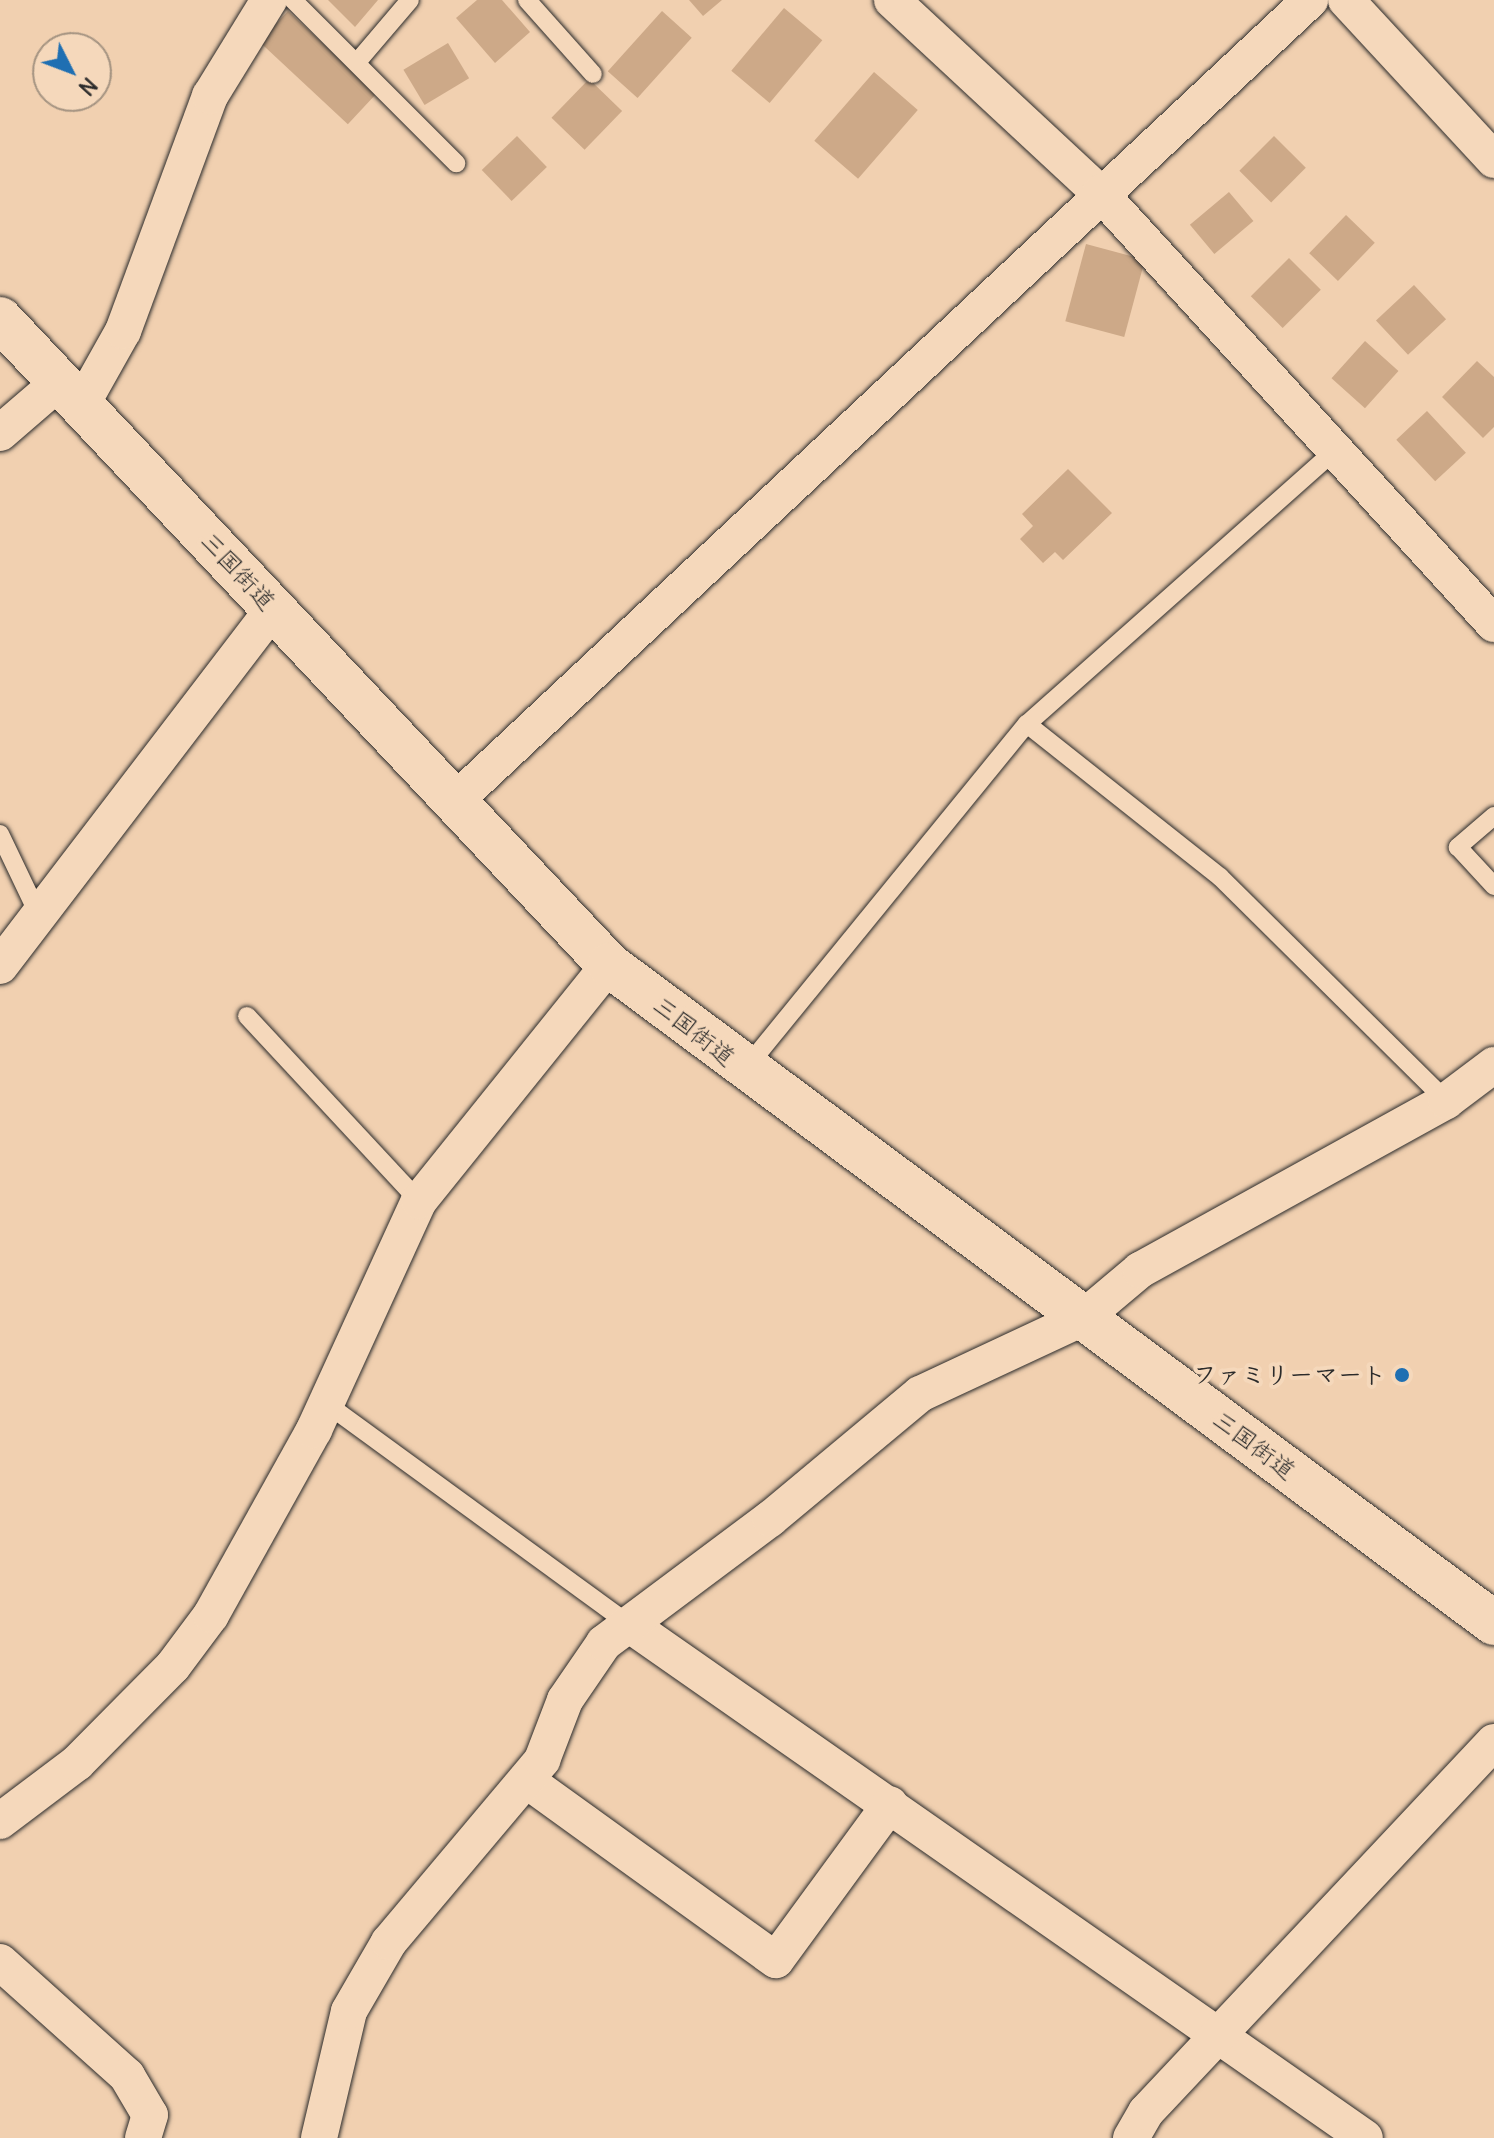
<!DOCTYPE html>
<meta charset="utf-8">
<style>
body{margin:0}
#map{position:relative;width:1494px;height:2138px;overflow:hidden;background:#f1d0b0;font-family:Delius,"Klee One",sans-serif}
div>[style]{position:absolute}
.building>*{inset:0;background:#cda988;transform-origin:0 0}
.roads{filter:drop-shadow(0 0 2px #2b2b2b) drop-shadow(0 0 2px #2b2b2b)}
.service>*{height:18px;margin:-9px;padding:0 9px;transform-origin:9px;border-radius:9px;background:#f5d8bb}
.minor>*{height:36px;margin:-18px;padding:0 18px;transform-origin:18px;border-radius:18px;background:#f5d8bb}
.tertiary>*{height:44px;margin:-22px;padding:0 22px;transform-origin:22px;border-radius:22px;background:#f5d8bb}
.dots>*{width:22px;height:22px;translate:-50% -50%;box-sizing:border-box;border:4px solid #f5d8bb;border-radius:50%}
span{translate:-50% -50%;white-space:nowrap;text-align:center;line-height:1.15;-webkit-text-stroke:8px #f5d8bb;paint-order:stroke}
.street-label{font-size:24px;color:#2b2b2b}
.poi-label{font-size:24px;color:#2b2b2b;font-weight:700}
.right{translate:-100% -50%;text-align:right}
.north{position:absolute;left:32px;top:32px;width:80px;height:80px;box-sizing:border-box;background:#f5d8bb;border:2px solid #a49381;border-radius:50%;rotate:132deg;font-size:22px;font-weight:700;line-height:32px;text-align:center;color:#2b2b2b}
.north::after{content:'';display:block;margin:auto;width:28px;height:36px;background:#1f6fb2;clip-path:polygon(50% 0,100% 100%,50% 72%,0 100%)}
</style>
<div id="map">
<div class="building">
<i style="clip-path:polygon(328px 0,378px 0,355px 27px)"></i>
<i style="clip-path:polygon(477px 0,502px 0,530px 32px,495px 63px,456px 18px)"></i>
<i style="clip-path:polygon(689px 0,722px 0,703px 16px)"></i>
<i style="left:784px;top:8px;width:50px;height:82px;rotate:40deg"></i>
<i style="left:288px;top:11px;width:121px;height:42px;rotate:43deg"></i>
<i style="left:662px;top:11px;width:40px;height:81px;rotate:42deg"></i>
<i style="left:448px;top:43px;width:41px;height:52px;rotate:59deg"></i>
<i style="left:874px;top:72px;width:58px;height:91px;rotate:41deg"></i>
<i style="left:589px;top:79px;width:46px;height:54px;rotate:44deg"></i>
<i style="left:517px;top:136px;width:43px;height:49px;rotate:46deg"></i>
<i style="left:1274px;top:136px;width:45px;height:49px;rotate:45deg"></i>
<i style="left:1229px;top:192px;width:38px;height:51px;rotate:50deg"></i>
<i style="left:1346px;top:215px;width:40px;height:53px;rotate:44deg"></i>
<i style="left:1086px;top:244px;width:61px;height:80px;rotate:15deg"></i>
<i style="left:1289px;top:258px;width:45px;height:54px;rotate:45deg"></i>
<i style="left:1414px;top:285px;width:47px;height:52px;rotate:47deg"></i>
<i style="left:1365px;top:341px;width:45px;height:50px;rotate:42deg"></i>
<i style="clip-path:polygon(1477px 361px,1494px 377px,1494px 427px,1483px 438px,1442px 397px)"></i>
<i style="left:1427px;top:411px;width:57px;height:42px;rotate:47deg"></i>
<i style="clip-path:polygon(1068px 469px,1112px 513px,1063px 560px,1055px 552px,1043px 563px,1020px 539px,1033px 526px,1022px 514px)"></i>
</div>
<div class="roads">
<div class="service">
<i style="left:293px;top:0;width:231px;rotate:45deg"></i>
<i style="left:527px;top:0;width:99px;rotate:48.3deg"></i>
<i style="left:358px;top:61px;width:80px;rotate:-49.6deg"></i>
<i style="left:1027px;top:724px;width:246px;rotate:38.4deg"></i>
<i style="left:1220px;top:877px;width:318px;rotate:44.7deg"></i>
<i style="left:1494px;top:816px;width:48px;rotate:139.3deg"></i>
<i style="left:1458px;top:847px;width:53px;rotate:47.3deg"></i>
<i style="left:0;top:834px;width:93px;rotate:64.5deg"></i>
<i style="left:247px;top:1016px;width:253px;rotate:47.1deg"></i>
<i style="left:746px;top:1068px;width:444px;rotate:-50.8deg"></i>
<i style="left:1027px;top:724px;width:413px;rotate:-41.6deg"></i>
<i style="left:327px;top:1404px;width:375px;rotate:36.1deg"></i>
</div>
<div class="minor">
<i style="left:892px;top:0;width:284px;rotate:42.9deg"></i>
<i style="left:1100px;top:193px;width:584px;rotate:47.57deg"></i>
<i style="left:1346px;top:0;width:218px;rotate:47.2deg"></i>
<i style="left:82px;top:404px;width:84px;rotate:-60.7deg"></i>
<i style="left:123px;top:331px;width:251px;rotate:-69.7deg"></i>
<i style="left:210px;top:96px;width:113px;rotate:-58.4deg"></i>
<i style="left:0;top:433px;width:78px;rotate:-40.8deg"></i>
<i style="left:455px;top:801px;width:1172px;rotate:-43.13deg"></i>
<i style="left:0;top:966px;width:449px;rotate:-52.6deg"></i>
<i style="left:630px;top:1625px;width:896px;rotate:34.91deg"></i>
<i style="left:526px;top:1780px;width:308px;rotate:35.8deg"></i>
<i style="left:776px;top:1960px;width:193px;rotate:-53.8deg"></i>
<i style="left:0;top:1821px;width:96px;rotate:-37deg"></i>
<i style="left:77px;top:1763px;width:136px;rotate:-45.3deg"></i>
<i style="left:173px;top:1666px;width:64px;rotate:-53.3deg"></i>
<i style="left:211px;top:1615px;width:212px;rotate:-60.9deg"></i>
<i style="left:314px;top:1430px;width:252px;rotate:-65.4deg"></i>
<i style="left:419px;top:1201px;width:303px;rotate:-51.2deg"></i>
<i style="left:0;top:1962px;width:171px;rotate:41.9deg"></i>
<i style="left:127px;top:2076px;width:45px;rotate:59.5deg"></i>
<i style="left:150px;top:2115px;width:24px;rotate:107deg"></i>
<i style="left:319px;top:2138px;width:130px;rotate:-76.7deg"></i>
<i style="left:349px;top:2011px;width:80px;rotate:-59.9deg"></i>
<i style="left:389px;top:1942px;width:238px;rotate:-49.9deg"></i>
<i style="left:542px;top:1760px;width:64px;rotate:-69deg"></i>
<i style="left:565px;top:1700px;width:69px;rotate:-55.6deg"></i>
<i style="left:604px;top:1643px;width:207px;rotate:-36.8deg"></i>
<i style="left:770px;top:1519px;width:195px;rotate:-39.8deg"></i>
<i style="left:920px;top:1394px;width:180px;rotate:-25deg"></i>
<i style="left:1083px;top:1318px;width:75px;rotate:-40.1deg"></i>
<i style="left:1140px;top:1270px;width:350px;rotate:-28.9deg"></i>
<i style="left:1446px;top:1101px;width:60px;rotate:-36.9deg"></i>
<i style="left:1131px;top:2138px;width:30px;rotate:-60deg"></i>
<i style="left:1146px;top:2112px;width:508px;rotate:-46.76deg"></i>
</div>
<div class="tertiary">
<i style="left:0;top:319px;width:888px;rotate:46.69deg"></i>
<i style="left:609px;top:965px;width:1103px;rotate:36.63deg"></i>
</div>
</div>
<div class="dots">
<i style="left:1402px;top:1375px;background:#1f6fb2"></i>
</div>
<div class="street-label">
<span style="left:238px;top:571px;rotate:47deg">三国街道</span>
<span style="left:694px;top:1031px;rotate:38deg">三国街道</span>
<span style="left:1254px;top:1445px;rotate:37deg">三国街道</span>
</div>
<div class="poi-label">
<span class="right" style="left:1386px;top:1375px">ファミリーマート</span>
</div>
<div class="north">N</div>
</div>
